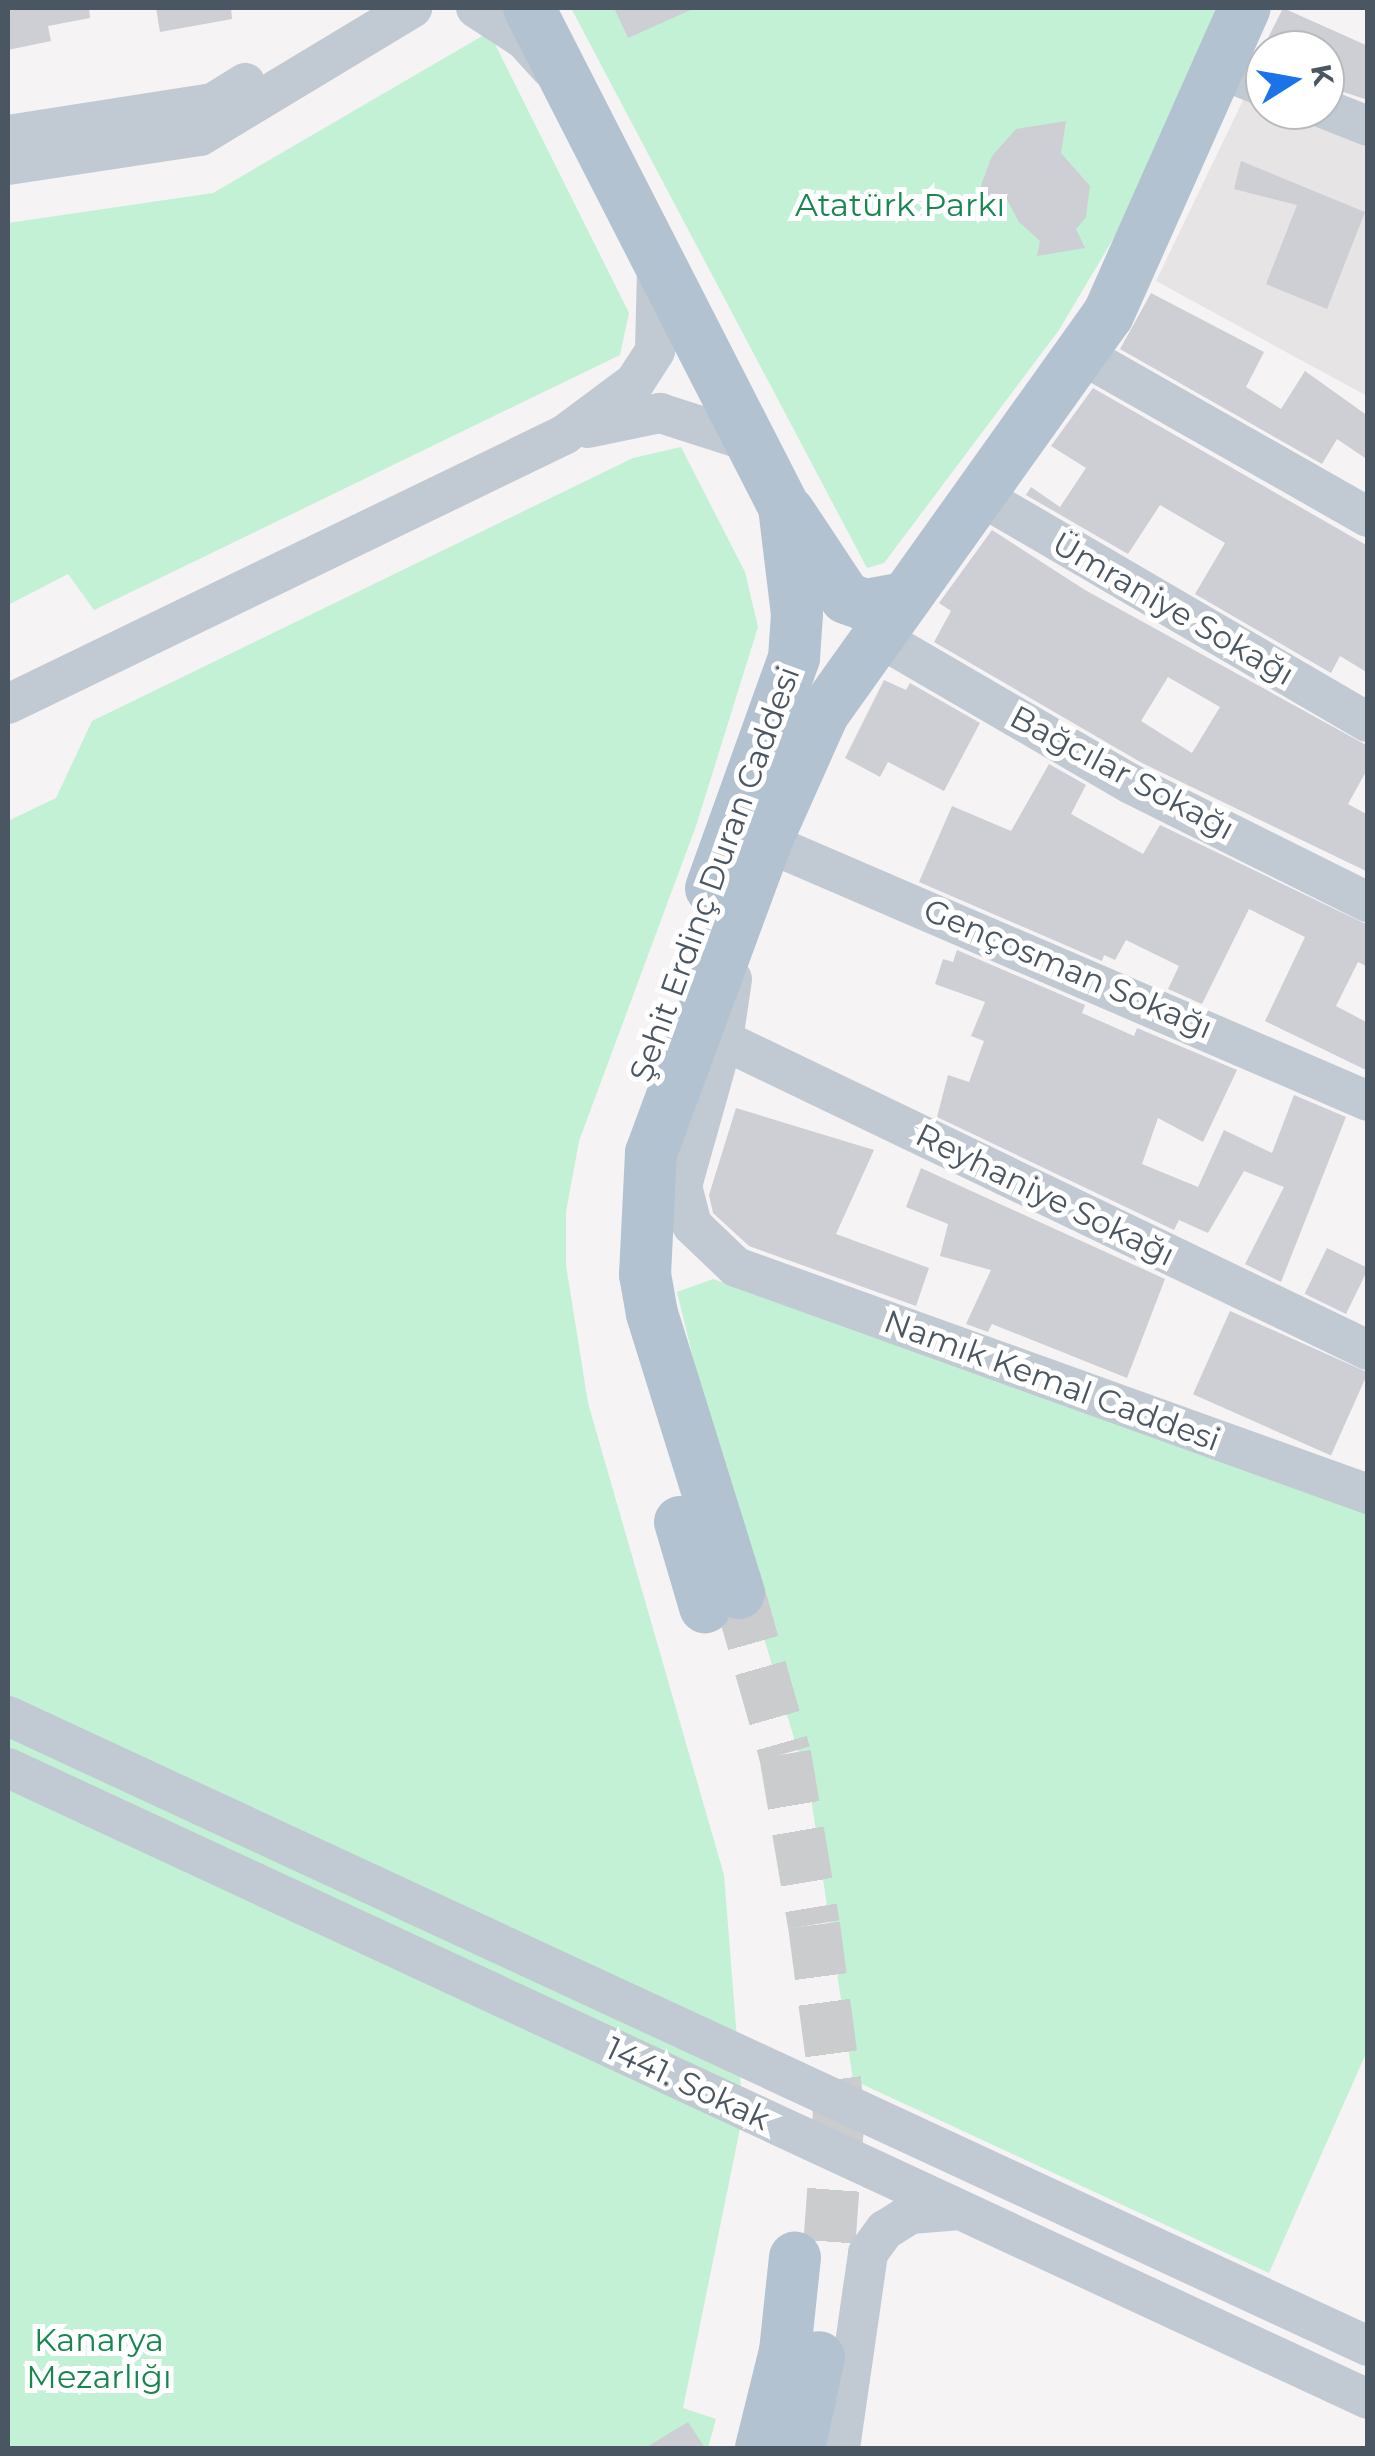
<!DOCTYPE html>
<meta charset="utf-8">
<style>
body{margin:0}
#map{position:relative;width:1375px;height:2456px;overflow:hidden;background:#f5f3f3;font-family:Montserrat,sans-serif}
div>[style]{position:absolute}
.education>*{inset:0;background:#e6e4e5}
.green>*{inset:0;background:#c3f1d5}
.building>*{inset:0;background:#cdcfd5;transform-origin:0 0}
.major-tunnel>*{height:52px;margin-top:-26px;transform-origin:0;background:repeating-linear-gradient(90deg,#caccce 0 52px,transparent 0 78px)}
.minor>*{height:40px;margin:-20px;padding:0 20px;transform-origin:20px;border-radius:20px;background:#c1cad2}
.major>*{height:52px;margin:-26px;padding:0 26px;transform-origin:26px;border-radius:26px;background:#b3c2d1}
span{translate:-50% -50%;white-space:nowrap;text-align:center;line-height:1.15;-webkit-text-stroke:10px #fff;paint-order:stroke}
.park-label{font-size:32px;color:#17864f}
.street-label{font-size:32px;color:#4a5661}
.frame{position:absolute;inset:0;border:10px solid #4a5661;pointer-events:none}
.north{position:absolute;left:1245px;top:30px;width:100px;height:100px;box-sizing:border-box;background:#fff;border:2px solid #b7bbc0;border-radius:50%;rotate:79deg;font-size:28px;font-weight:700;line-height:40px;text-align:center;color:#4a5661}
.north::after{content:'';display:block;margin:auto;width:35px;height:45px;background:#1a73e8;clip-path:polygon(50% 0,100% 100%,50% 72%,0 100%)}
</style>
<div id="map">
<div class="education">
<i style="clip-path:polygon(1247px 92px,1265px 99px,1265px 110px,1294px 110px,1367px 138px,1367px 396px,1156px 281px)"></i>
</div>
<div class="green">
<i style="clip-path:polygon(571px 8px,1221px 8px,1141px 192px,1059px 330px,884px 563px,867px 568px)"></i>
<i style="clip-path:polygon(489px 32px,629px 313px,620px 355px,94px 610px,68px 574px,8px 605px,8px 223px,213px 193px)"></i>
<i style="clip-path:polygon(681px 447px,745px 572px,758px 627px,696px 826px,579px 1141px,566px 1212px,566px 1265px,588px 1403px,724px 1875px,743px 2114px,683px 2408px,716px 2419px,708px 2448px,8px 2448px,8px 821px,56px 798px,92px 721px,633px 458px)"></i>
<i style="clip-path:polygon(713px 1279px,1367px 1499px,1367px 2051px,1269px 2273px,853px 2080px,810px 1791px,750px 1592px,677px 1292px)"></i>
</div>
<div class="building">
<i style="clip-path:polygon(8px 8px,89px 8px,90px 18px,48px 26px,51px 41px,8px 50px)"></i>
<i style="clip-path:polygon(156px 8px,231px 8px,232px 19px,160px 32px)"></i>
<i style="clip-path:polygon(614px 8px,695px 8px,628px 38px)"></i>
<i style="clip-path:polygon(1283px 8px,1368px 46px,1368px 100px,1325px 86px,1325px 50px,1262px 50px)"></i>
<i style="clip-path:polygon(1066px 121px,1061px 153px,1090px 186px,1086px 217px,1076px 229px,1085px 248px,1037px 256px,1040px 241px,1019px 222px,1006px 198px,980px 198px,981px 185px,992px 156px,1016px 129px)"></i>
<i style="clip-path:polygon(1241px 161px,1365px 212px,1327px 309px,1266px 284px,1297px 205px,1234px 189px)"></i>
<i style="clip-path:polygon(1151px 293px,1264px 352px,1246px 387px,1281px 409px,1305px 371px,1368px 416px,1368px 460px,1337px 439px,1322px 464px,1120px 349px)"></i>
<i style="clip-path:polygon(1093px 388px,1368px 546px,1368px 673px,1340px 656px,1331px 673px,1195px 594px,1225px 543px,1160px 505px,1128px 554px,1026px 495px,1031px 487px,1060px 507px,1086px 468px,1051px 446px)"></i>
<i style="clip-path:polygon(evenodd,992px 530px,1085px 590px,1368px 746px,1368px 768px,1348px 804px,1368px 815px,1368px 872px,1142px 763px,934px 642px,951px 611px,939px 603px,992px 530px,1168px 677px,1220px 707px,1192px 753px,1141px 721px,1168px 677px)"></i>
<i style="clip-path:polygon(884px 680px,906px 690px,910px 683px,980px 723px,944px 791px,888px 762px,880px 777px,845px 758px)"></i>
<i style="clip-path:polygon(1049px 764px,1086px 785px,1071px 814px,1143px 854px,1160px 825px,1368px 925px,1368px 967px,1358px 962px,1336px 1006px,1368px 1023px,1368px 1071px,1265px 1021px,1305px 937px,1249px 909px,1202px 1004px,1168px 989px,1179px 966px,1126px 940px,1115px 960px,1104px 955px,1102px 961px,919px 882px,952px 806px,1011px 831px)"></i>
<i style="clip-path:polygon(957px 950px,1085px 1005px,1082px 1013px,1134px 1036px,1137px 1028px,1237px 1070px,1203px 1142px,1158px 1118px,1142px 1164px,1198px 1187px,1224px 1130px,1272px 1153px,1294px 1095px,1346px 1117px,1281px 1282px,1245px 1264px,1284px 1187px,1244px 1171px,1208px 1233px,1179px 1220px,1174px 1230px,937px 1117px,948px 1075px,969px 1082px,984px 1041px,971px 1036px,985px 1002px,935px 984px,943px 959px,953px 962px)"></i>
<i style="clip-path:polygon(736px 1108px,874px 1150px,836px 1234px,929px 1268px,916px 1306px,749px 1246px,713px 1213px,709px 1195px)"></i>
<i style="clip-path:polygon(921px 1168px,1165px 1279px,1127px 1378px,992px 1324px,988px 1332px,966px 1324px,991px 1270px,940px 1256px,948px 1224px,906px 1207px)"></i>
<i style="left:1327px;top:1248px;width:46px;height:51px;rotate:26deg"></i>
<i style="left:1230px;top:1311px;width:151px;height:91px;rotate:24deg"></i>
<i style="clip-path:polygon(688px 2422px,705px 2448px,645px 2448px)"></i>
</div>
<div class="major-tunnel">
<i style="left:739px;top:1593px;width:167px;rotate:74.1deg"></i>
<i style="left:785px;top:1754px;width:173px;rotate:80.4deg"></i>
<i style="left:814px;top:1925px;width:189px;rotate:82.4deg"></i>
<i style="left:839px;top:2112px;width:149px;rotate:94.2deg"></i>
</div>
<div class="minor">
<i style="left:476px;top:8px;width:59px;rotate:33.1deg"></i>
<i style="left:525px;top:40px;width:38px;rotate:48deg"></i>
<i style="left:1217px;top:68px;width:52px;rotate:21.6deg"></i>
<i style="left:1325px;top:109px;width:46px;rotate:21.6deg"></i>
<i style="left:8px;top:135px;width:207px;rotate:-8.9deg"></i>
<i style="left:213px;top:103px;width:38px;rotate:-32deg"></i>
<i style="left:8px;top:165px;width:194px;rotate:-8.6deg"></i>
<i style="left:200px;top:136px;width:248px;rotate:-31.1deg"></i>
<i style="left:1081px;top:354px;width:330px;rotate:29.6deg"></i>
<i style="left:588px;top:428px;width:74px;rotate:-11.8deg"></i>
<i style="left:660px;top:413px;width:96px;rotate:17.7deg"></i>
<i style="left:979px;top:495px;width:450px;rotate:30.3deg"></i>
<i style="left:880px;top:638px;width:290px;rotate:30.2deg"></i>
<i style="left:1131px;top:784px;width:265px;rotate:26.5deg"></i>
<i style="left:8px;top:704px;width:618px;rotate:-25.82deg"></i>
<i style="left:564px;top:435px;width:89px;rotate:-36.7deg"></i>
<i style="left:635px;top:382px;width:37px;rotate:-57deg"></i>
<i style="left:655px;top:351px;width:82px;rotate:-88.6deg"></i>
<i style="left:766px;top:842px;width:655px;rotate:23.28deg"></i>
<i style="left:732px;top:979px;width:62px;rotate:98.4deg"></i>
<i style="left:723px;top:1040px;width:152px;rotate:105.7deg"></i>
<i style="left:682px;top:1186px;width:40px;rotate:75.6deg"></i>
<i style="left:692px;top:1225px;width:61px;rotate:43.7deg"></i>
<i style="left:736px;top:1267px;width:672px;rotate:19.76deg"></i>
<i style="left:723px;top:1040px;width:716px;rotate:25.67deg"></i>
<i style="left:8px;top:1716px;width:1499px;rotate:24.86deg"></i>
<i style="left:8px;top:1768px;width:1499px;rotate:24.89deg"></i>
<i style="left:840px;top:2448px;width:197px;rotate:-81.8deg"></i>
<i style="left:868px;top:2253px;width:29px;rotate:-54deg"></i>
<i style="left:885px;top:2230px;width:31px;rotate:-32deg"></i>
<i style="left:911px;top:2214px;width:49px;rotate:-4.7deg"></i>
</div>
<div class="major">
<i style="left:529px;top:8px;width:560px;rotate:62.93deg"></i>
<i style="left:784px;top:507px;width:108px;rotate:83.1deg"></i>
<i style="left:797px;top:614px;width:44px;rotate:93.9deg"></i>
<i style="left:794px;top:658px;width:245px;rotate:109.8deg"></i>
<i style="left:789px;top:512px;width:103px;rotate:56.5deg"></i>
<i style="left:846px;top:598px;width:20px;rotate:20deg"></i>
<i style="left:865px;top:605px;width:41px;rotate:-9.9deg"></i>
<i style="left:680px;top:1522px;width:89px;rotate:73.6deg"></i>
<i style="left:739px;top:1593px;width:292px;rotate:-107.3deg"></i>
<i style="left:652px;top:1314px;width:40px;rotate:-100deg"></i>
<i style="left:645px;top:1275px;width:122px;rotate:-87.2deg"></i>
<i style="left:651px;top:1153px;width:332px;rotate:-69.7deg"></i>
<i style="left:766px;top:842px;width:140px;rotate:-66deg"></i>
<i style="left:823px;top:714px;width:490px;rotate:-54.5deg"></i>
<i style="left:1108px;top:315px;width:336px;rotate:-66deg"></i>
<i style="left:761px;top:2448px;width:100px;rotate:-76.1deg"></i>
<i style="left:785px;top:2351px;width:94px;rotate:-83.9deg"></i>
<i style="left:799px;top:2448px;width:93px;rotate:-77.6deg"></i>
</div>
<div class="park-label">
<span style="left:900px;top:205px">Atatürk Parkı</span>
<span style="left:99px;top:2359px">Kanarya<br>Mezarlığı</span>
</div>
<div class="street-label">
<span style="left:1173px;top:609px;rotate:30deg">Ümraniye Sokağı</span>
<span style="left:1122px;top:773px;rotate:28deg">Bağcılar Sokağı</span>
<span style="left:715px;top:874px;rotate:-70deg">Şehit Erdinç Duran Caddesi</span>
<span style="left:1068px;top:969px;rotate:23deg">Gençosman Sokağı</span>
<span style="left:1045px;top:1195px;rotate:26deg">Reyhaniye Sokağı</span>
<span style="left:1052px;top:1381px;rotate:20deg">Namık Kemal Caddesi</span>
<span style="left:688px;top:2084px;rotate:25deg">1441. Sokak</span>
</div>
<div class="frame"></div>
<div class="north">K</div>
</div>
